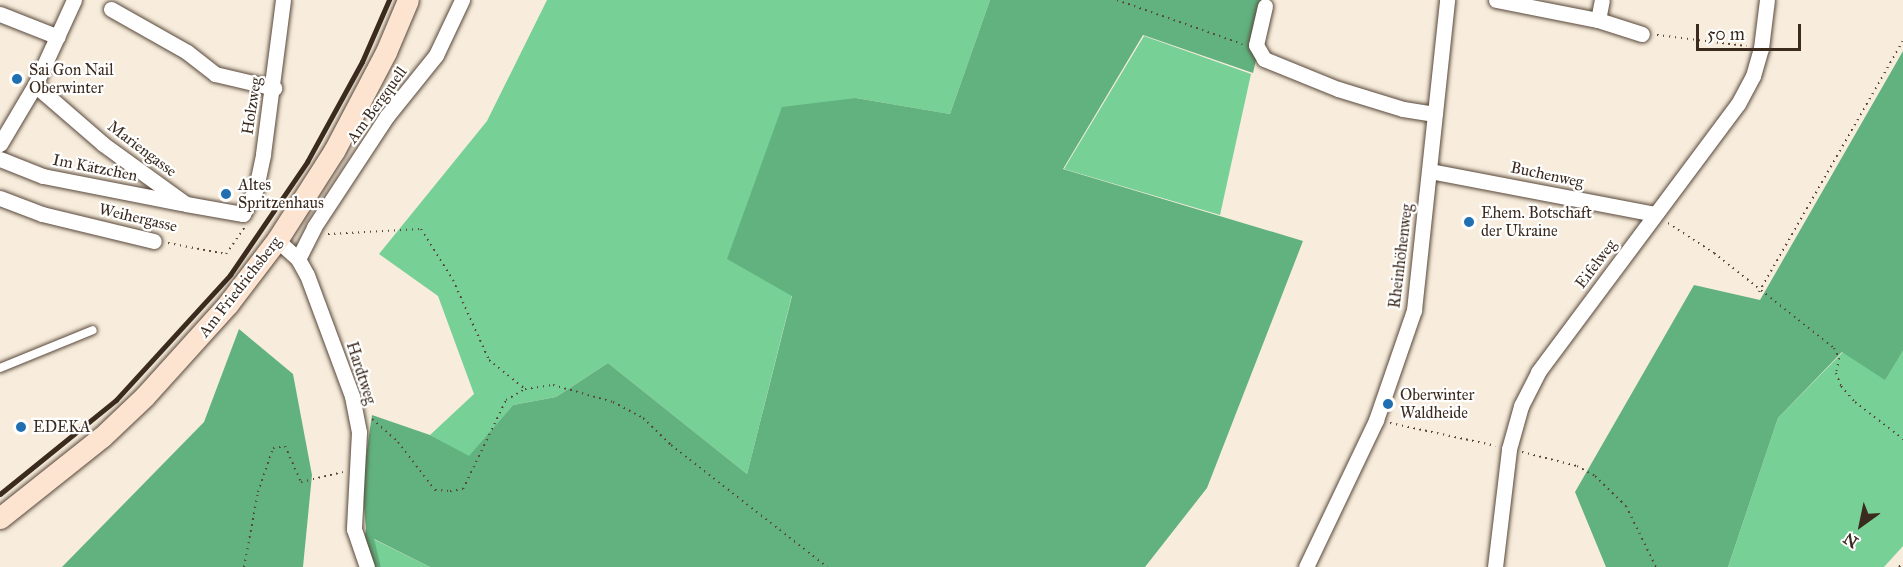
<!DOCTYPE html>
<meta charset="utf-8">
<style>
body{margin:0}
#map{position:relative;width:1903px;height:567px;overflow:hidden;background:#f8eddc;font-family:"IM FELL Great Primer",serif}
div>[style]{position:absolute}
.green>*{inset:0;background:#77d096}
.forest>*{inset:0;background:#61b27f}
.path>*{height:2px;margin-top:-1px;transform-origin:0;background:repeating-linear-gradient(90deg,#57473a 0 1.5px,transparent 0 6px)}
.roads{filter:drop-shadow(0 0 2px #57473a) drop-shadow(0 0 2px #57473a)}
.lane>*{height:8px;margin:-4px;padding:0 4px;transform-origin:4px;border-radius:4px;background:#fff}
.street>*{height:15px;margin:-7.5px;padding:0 7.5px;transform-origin:7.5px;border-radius:7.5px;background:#fff}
.secondary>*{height:21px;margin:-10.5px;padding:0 10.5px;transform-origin:10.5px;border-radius:10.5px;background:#fde4d1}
.rail>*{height:4.5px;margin:-2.25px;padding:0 2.25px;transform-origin:2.25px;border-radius:2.25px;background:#3b2a1e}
.dots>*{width:16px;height:16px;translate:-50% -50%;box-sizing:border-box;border:3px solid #fff;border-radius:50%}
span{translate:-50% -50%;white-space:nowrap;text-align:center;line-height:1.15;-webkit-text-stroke:4.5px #fff;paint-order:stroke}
.poi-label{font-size:16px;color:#3b2a1e}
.left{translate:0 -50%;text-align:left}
.street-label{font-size:16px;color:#3b2a1e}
.north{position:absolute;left:1831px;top:495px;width:60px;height:60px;-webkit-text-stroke:4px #fff;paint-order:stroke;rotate:213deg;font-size:16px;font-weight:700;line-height:24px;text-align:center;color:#3b2a1e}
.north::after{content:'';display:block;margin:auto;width:21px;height:27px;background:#3b2a1e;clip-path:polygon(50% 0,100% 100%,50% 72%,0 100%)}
.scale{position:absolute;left:1696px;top:24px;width:105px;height:27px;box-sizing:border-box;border:3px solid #3b2a1e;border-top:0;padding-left:8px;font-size:18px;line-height:21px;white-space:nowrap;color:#3b2a1e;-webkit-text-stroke:4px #fff;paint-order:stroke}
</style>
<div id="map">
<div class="green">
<i style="clip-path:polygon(547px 0,990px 0,950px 114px,856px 98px,792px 295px,747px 474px,608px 363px,556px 397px,513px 405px,469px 457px,430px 435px,474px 394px,438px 296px,379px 254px,487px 121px)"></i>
<i style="clip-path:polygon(1144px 36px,1251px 74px,1220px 215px,1064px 169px)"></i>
<i style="clip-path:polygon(1903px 351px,1903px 546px,1884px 567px,1728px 567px,1778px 418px,1843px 352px,1885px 379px)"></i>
<i style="clip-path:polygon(373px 539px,430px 567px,381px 567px)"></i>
</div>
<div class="forest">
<i style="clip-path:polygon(990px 0,1270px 0,1253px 73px,1143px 35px,1063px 169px,1303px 241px,1207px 488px,1145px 567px,430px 567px,374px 539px,381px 567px,359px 567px,366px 529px,362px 484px,372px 415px,430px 435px,469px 456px,513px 405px,556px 397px,608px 363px,747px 474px,792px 296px,727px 259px,782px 107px,856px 98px,950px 114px)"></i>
<i style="clip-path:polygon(1903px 51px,1903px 351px,1885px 380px,1842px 352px,1778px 418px,1728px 567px,1606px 567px,1575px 492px,1694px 285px,1760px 300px)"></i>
<i style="clip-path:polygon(239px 329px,293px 374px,312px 475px,303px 567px,62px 567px,204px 422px)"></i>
</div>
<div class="path">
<i style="left:1117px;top:0;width:133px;rotate:19.4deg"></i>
<i style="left:1657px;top:35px;width:90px;rotate:7deg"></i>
<i style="left:1668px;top:223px;width:55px;rotate:33.1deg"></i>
<i style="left:1714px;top:253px;width:153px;rotate:38.4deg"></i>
<i style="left:1834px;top:348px;width:11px;rotate:63deg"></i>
<i style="left:1839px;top:358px;width:15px;rotate:101deg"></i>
<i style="left:1836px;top:373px;width:14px;rotate:69deg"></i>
<i style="left:1841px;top:386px;width:21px;rotate:49deg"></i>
<i style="left:1855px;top:402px;width:61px;rotate:37.6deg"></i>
<i style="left:328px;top:234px;width:93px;rotate:-3.1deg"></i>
<i style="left:421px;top:229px;width:60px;rotate:57.9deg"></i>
<i style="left:453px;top:280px;width:88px;rotate:65.8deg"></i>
<i style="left:489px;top:360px;width:46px;rotate:38.9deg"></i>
<i style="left:168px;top:243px;width:59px;rotate:10.7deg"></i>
<i style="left:226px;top:254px;width:32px;rotate:-55deg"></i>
<i style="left:1759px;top:292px;width:289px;rotate:-60.2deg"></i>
<i style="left:372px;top:419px;width:35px;rotate:41deg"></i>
<i style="left:398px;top:442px;width:61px;rotate:52.4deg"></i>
<i style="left:435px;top:490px;width:15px;rotate:4deg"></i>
<i style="left:450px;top:491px;width:13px;rotate:-9deg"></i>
<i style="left:463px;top:489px;width:99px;rotate:-64.2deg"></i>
<i style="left:506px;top:400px;width:22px;rotate:-30deg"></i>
<i style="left:525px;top:389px;width:28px;rotate:-8deg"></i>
<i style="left:553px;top:385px;width:62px;rotate:15.8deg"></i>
<i style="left:613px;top:402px;width:34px;rotate:28deg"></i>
<i style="left:643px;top:418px;width:39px;rotate:44deg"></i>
<i style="left:671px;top:445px;width:198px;rotate:38deg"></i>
<i style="left:1390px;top:423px;width:108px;rotate:12.2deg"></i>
<i style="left:1522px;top:452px;width:57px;rotate:14.3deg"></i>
<i style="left:1577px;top:466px;width:21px;rotate:29deg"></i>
<i style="left:1595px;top:476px;width:43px;rotate:44.1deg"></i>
<i style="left:1626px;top:506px;width:68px;rotate:63.8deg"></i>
<i style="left:244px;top:567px;width:76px;rotate:-79.4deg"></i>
<i style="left:258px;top:492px;width:46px;rotate:-71.2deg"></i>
<i style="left:273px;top:448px;width:12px;rotate:-9deg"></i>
<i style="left:285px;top:446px;width:39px;rotate:66deg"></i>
<i style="left:301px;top:482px;width:43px;rotate:-13.4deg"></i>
<i style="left:1899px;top:567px;width:6px;rotate:-51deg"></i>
</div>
<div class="roads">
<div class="lane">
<i style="left:0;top:368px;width:100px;rotate:-22.2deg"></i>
</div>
<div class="street">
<i style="left:1496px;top:0;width:104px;rotate:11.1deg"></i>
<i style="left:1598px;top:20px;width:46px;rotate:17.7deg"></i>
<i style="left:1265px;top:6px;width:40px;rotate:103deg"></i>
<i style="left:1256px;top:45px;width:16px;rotate:60deg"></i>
<i style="left:1264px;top:59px;width:80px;rotate:22.1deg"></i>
<i style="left:1338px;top:89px;width:68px;rotate:17.1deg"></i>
<i style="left:1403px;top:109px;width:32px;rotate:9deg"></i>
<i style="left:111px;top:9px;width:87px;rotate:29.5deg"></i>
<i style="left:187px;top:52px;width:36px;rotate:38deg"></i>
<i style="left:215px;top:74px;width:61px;rotate:13.3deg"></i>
<i style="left:0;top:14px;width:62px;rotate:21.6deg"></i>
<i style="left:1598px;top:20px;width:20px;rotate:-79deg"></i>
<i style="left:35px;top:85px;width:90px;rotate:40.9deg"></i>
<i style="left:103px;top:144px;width:102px;rotate:35.9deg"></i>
<i style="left:186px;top:204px;width:58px;rotate:10deg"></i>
<i style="left:243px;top:214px;width:29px;rotate:-63deg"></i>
<i style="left:256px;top:188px;width:35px;rotate:-78deg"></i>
<i style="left:263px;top:154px;width:155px;rotate:-82.6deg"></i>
<i style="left:0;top:144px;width:69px;rotate:-59.3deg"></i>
<i style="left:35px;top:85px;width:94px;rotate:-65.4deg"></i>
<i style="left:0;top:159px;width:46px;rotate:21.6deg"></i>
<i style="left:43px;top:176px;width:141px;rotate:11.1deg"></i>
<i style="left:1430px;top:171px;width:229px;rotate:10.8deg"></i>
<i style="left:0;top:198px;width:45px;rotate:20.9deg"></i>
<i style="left:42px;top:214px;width:115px;rotate:13.6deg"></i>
<i style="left:277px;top:240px;width:28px;rotate:42deg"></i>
<i style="left:298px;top:259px;width:18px;rotate:61deg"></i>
<i style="left:307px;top:275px;width:129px;rotate:69.6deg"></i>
<i style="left:352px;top:396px;width:37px;rotate:79deg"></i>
<i style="left:359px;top:432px;width:97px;rotate:93deg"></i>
<i style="left:354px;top:529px;width:40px;rotate:71.1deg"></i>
<i style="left:298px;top:259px;width:36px;rotate:-63deg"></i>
<i style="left:314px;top:227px;width:133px;rotate:-56.7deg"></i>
<i style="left:387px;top:116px;width:78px;rotate:-51.2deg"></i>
<i style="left:436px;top:55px;width:61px;rotate:-64.7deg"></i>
<i style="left:1306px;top:567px;width:163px;rotate:-64.5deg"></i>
<i style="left:1376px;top:420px;width:116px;rotate:-70.9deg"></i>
<i style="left:1414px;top:310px;width:312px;rotate:-83.9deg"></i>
<i style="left:1495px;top:567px;width:119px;rotate:-83.2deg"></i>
<i style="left:1509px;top:449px;width:45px;rotate:-74.4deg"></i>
<i style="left:1521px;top:406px;width:38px;rotate:-63deg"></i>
<i style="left:1538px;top:372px;width:334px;rotate:-53.3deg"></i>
<i style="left:1738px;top:104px;width:32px;rotate:-62deg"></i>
<i style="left:1753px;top:76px;width:29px;rotate:-74deg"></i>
<i style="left:1761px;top:48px;width:48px;rotate:-82.9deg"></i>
</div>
<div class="secondary">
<i style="left:0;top:518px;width:130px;rotate:-38.5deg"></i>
<i style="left:102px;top:437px;width:59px;rotate:-43.6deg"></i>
<i style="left:145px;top:396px;width:124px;rotate:-47.9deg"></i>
<i style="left:228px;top:304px;width:81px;rotate:-52.6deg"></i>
<i style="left:277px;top:240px;width:106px;rotate:-57.4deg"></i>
<i style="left:334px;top:151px;width:112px;rotate:-62.3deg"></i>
<i style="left:386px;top:52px;width:56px;rotate:-67.1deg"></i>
</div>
</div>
<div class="rail">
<i style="left:0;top:494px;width:149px;rotate:-39deg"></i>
<i style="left:116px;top:400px;width:169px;rotate:-47.6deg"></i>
<i style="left:230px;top:275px;width:137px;rotate:-55.7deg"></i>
<i style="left:307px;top:162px;width:114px;rotate:-61.2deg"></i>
<i style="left:362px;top:62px;width:68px;rotate:-66.5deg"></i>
</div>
<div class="dots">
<i style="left:17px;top:79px;background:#1f6fb2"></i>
<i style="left:226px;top:194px;background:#1f6fb2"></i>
<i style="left:1469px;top:222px;background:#1f6fb2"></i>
<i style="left:1388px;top:404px;background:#1f6fb2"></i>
<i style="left:21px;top:427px;background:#1f6fb2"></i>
</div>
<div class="poi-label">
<span class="left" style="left:29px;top:79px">Sai Gon Nail<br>Oberwinter</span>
<span class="left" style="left:238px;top:194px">Altes<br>Spritzenhaus</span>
<span class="left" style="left:1481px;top:222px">Ehem. Botschaft<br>der Ukraine</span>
<span class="left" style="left:1400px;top:404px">Oberwinter<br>Waldheide</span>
<span class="left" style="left:33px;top:427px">EDEKA</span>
</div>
<div class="street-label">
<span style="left:377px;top:105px;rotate:-54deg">Am Bergquell</span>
<span style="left:252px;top:106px;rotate:-81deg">Holzweg</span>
<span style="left:142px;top:149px;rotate:37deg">Mariengasse</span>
<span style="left:95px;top:168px;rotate:11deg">Im Kätzchen</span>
<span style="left:1547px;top:175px;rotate:12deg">Buchenweg</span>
<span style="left:138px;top:218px;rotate:13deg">Weihergasse</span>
<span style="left:1401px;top:256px;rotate:-83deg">Rheinhöhenweg</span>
<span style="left:1596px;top:264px;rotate:-53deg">Eifelweg</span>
<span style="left:240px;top:287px;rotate:-52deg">Am Friedrichsberg</span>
<span style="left:361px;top:373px;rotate:72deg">Hardtweg</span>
</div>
<div class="north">N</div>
<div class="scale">50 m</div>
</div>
